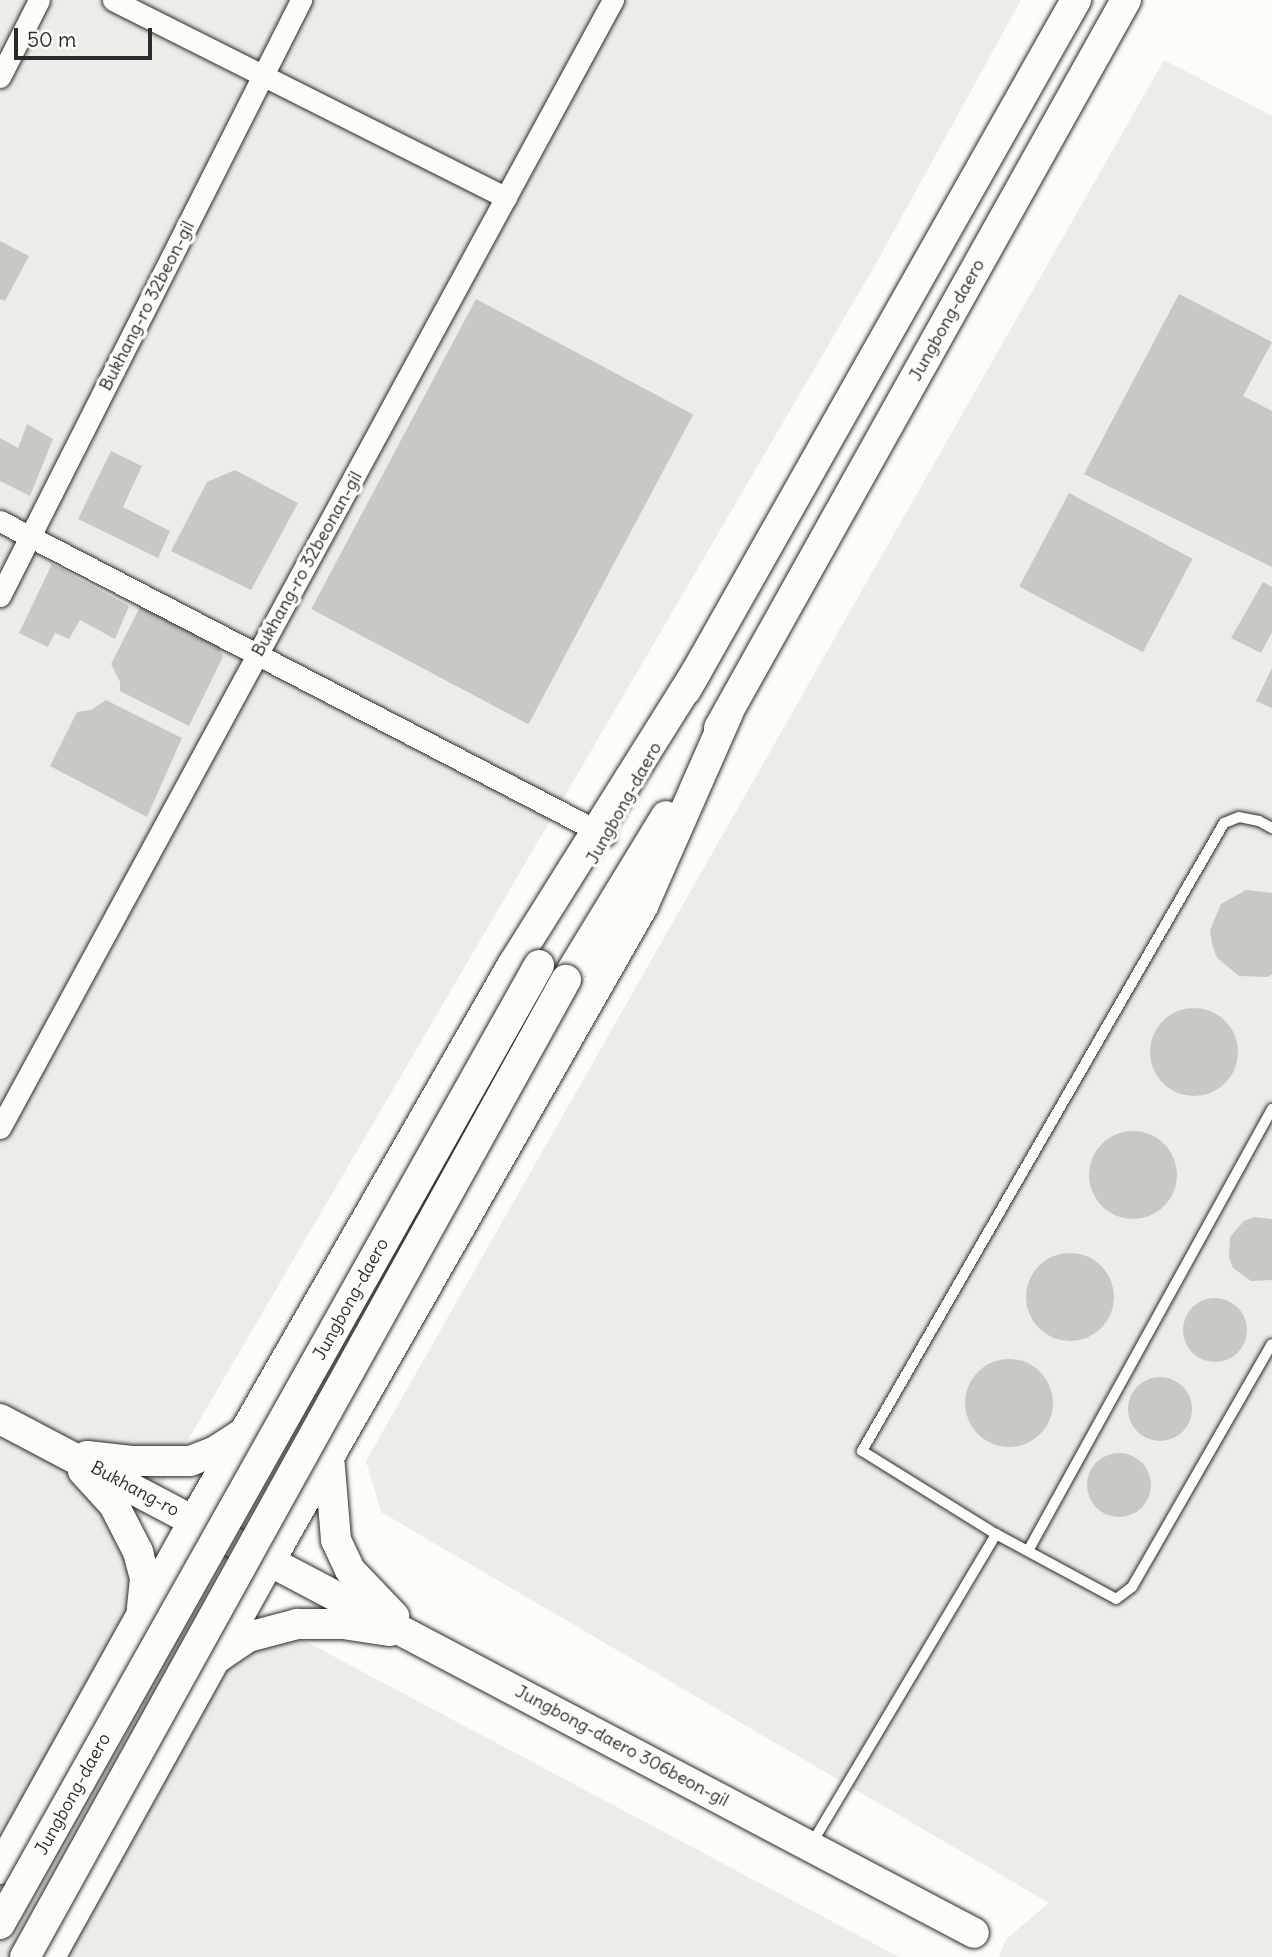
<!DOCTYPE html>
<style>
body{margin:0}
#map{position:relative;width:1272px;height:1957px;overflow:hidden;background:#fdfcf7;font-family:Delius,sans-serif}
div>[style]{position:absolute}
.built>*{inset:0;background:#edece8}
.building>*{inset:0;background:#c9c8c4;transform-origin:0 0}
.round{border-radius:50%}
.roads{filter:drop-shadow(0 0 2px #2b2b2b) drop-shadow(0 0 2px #2b2b2b)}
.lane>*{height:10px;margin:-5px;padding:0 5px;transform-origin:5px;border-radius:5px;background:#fdfcf7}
.street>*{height:21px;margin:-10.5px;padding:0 10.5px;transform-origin:10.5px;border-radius:10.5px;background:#fdfcf7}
.secondary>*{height:30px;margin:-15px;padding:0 15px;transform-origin:15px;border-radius:15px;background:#fdfcf7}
.bridges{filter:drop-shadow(0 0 2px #2b2b2b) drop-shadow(0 0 2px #2b2b2b)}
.secondary-bridge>*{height:30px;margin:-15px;padding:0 15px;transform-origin:15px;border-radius:15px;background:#fdfcf7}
span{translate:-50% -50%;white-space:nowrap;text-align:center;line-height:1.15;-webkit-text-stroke:7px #fdfcf7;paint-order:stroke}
.street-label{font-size:18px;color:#2b2b2b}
.scale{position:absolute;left:14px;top:28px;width:138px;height:32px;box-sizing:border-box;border:4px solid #2b2b2b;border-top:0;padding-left:9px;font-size:21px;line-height:24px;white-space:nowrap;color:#2b2b2b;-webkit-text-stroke:5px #fdfcf7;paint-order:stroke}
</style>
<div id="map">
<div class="built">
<i style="clip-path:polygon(0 0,1021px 0,874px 267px,126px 1546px,899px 1957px,0 1957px)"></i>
<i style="clip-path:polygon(1164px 60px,1272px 116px,1272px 1957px,999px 1957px,1006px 1939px,1049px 1903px,381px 1512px,366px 1461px)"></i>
</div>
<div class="building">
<i style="clip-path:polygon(0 241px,29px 256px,5px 301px,0 299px)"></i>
<i style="clip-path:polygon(1179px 294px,1272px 342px,1243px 396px,1272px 411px,1272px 567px,1084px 474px)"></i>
<i style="left:476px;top:299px;width:246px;height:351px;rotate:28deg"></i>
<i style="clip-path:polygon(27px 424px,53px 439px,30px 496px,0 481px,0 438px,18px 448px)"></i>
<i style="clip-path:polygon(111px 451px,142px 466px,123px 507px,170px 531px,158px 558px,78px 519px)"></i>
<i style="clip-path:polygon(235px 470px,298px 503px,251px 590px,171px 551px,207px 482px)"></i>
<i style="left:1069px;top:493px;width:140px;height:106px;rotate:28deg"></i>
<i style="clip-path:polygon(52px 564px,129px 606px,115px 639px,80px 620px,69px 639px,55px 633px,48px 647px,19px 633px)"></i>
<i style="clip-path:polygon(1263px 582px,1272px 587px,1272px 632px,1261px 653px,1231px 638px)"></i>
<i style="clip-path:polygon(142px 603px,215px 638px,223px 657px,189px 726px,120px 691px,120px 682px,111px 664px)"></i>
<i style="clip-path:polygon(1272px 668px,1272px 708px,1256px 701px)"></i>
<i style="clip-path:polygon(106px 700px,182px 738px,147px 817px,50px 766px,77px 712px,91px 710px)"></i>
<i style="clip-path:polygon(1246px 890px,1272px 893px,1272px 974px,1268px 977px,1239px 976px,1217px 958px,1212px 944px,1210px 930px,1221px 904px)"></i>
<i class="round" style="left:1150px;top:1008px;width:88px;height:88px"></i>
<i class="round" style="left:1089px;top:1131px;width:88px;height:88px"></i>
<i style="clip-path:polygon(1254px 1217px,1272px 1219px,1272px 1280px,1251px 1281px,1233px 1268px,1229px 1258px,1230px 1237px,1244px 1221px)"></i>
<i class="round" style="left:1026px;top:1253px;width:88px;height:88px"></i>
<i class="round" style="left:1183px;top:1298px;width:64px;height:64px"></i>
<i class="round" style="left:965px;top:1359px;width:88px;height:88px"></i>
<i class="round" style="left:1128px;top:1377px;width:64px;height:64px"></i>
<i class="round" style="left:1087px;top:1453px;width:64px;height:64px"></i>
</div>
<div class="roads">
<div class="lane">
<i style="left:1272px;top:828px;width:15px;rotate:-152deg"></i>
<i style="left:1259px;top:821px;width:20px;rotate:-169deg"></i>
<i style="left:1239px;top:817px;width:16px;rotate:158deg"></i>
<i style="left:1224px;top:823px;width:725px;rotate:119.96deg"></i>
<i style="left:862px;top:1451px;width:158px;rotate:31.8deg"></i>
<i style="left:996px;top:1534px;width:136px;rotate:28.4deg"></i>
<i style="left:1116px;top:1599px;width:20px;rotate:-37deg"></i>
<i style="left:1132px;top:1587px;width:280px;rotate:-60.1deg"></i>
<i style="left:1028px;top:1551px;width:505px;rotate:-61.1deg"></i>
<i style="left:812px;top:1843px;width:360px;rotate:-59.2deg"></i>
</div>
<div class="street">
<i style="left:113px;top:0;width:440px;rotate:26.7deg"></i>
<i style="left:0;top:77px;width:86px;rotate:-63.1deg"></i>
<i style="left:0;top:521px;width:682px;rotate:27.43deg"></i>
<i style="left:0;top:596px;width:668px;rotate:-63.2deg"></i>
<i style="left:0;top:1128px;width:1284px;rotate:-61.48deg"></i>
</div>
<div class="secondary">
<i style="left:686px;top:690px;width:793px;rotate:-60.52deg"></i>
<i style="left:719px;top:728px;width:834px;rotate:-60.79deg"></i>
<i style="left:566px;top:980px;width:192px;rotate:-58.6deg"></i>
<i style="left:0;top:1419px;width:1101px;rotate:27.82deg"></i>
<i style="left:87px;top:1456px;width:45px;rotate:6.3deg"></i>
<i style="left:132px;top:1461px;width:58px"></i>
<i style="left:190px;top:1461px;width:26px;rotate:-21deg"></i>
<i style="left:214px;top:1452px;width:35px;rotate:-33deg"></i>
<i style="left:329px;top:1456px;width:84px;rotate:85.2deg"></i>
<i style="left:336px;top:1540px;width:33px;rotate:65deg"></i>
<i style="left:350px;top:1570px;width:64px;rotate:46.3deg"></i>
<i style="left:83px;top:1471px;width:46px;rotate:47.6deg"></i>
<i style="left:114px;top:1505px;width:53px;rotate:62.9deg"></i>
<i style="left:138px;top:1552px;width:28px;rotate:75deg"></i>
<i style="left:145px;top:1579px;width:30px;rotate:96deg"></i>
<i style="left:217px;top:1658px;width:37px;rotate:-34deg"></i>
<i style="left:248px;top:1637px;width:51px;rotate:-14.9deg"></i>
<i style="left:297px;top:1624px;width:46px"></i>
<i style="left:343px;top:1624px;width:48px;rotate:8.5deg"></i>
<i style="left:0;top:1869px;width:399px;rotate:-60.9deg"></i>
<i style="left:194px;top:1520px;width:641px;rotate:-60.16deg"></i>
<i style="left:513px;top:964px;width:345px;rotate:-57.9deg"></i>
<i style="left:50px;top:1957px;width:455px;rotate:-61deg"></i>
<i style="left:271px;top:1559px;width:752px;rotate:-60.33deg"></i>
<i style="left:643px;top:906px;width:211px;rotate:-66.2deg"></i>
</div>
</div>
<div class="bridges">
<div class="secondary-bridge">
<i style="left:0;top:1924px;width:1100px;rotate:-60.66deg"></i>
<i style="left:25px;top:1957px;width:1117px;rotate:-61.03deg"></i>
</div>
</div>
<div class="street-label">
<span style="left:147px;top:306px;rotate:-63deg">Bukhang-ro 32beon-gil</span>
<span style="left:947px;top:320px;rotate:-61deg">Jungbong-daero</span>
<span style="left:307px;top:564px;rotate:-61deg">Bukhang-ro 32beonan-gil</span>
<span style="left:624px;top:803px;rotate:-61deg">Jungbong-daero</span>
<span style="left:351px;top:1299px;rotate:-61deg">Jungbong-daero</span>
<span style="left:135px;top:1489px;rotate:28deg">Bukhang-ro</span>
<span style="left:622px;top:1746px;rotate:28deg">Jungbong-daero 306beon-gil</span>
<span style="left:73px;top:1794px;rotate:-61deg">Jungbong-daero</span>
</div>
<div class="scale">50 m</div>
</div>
